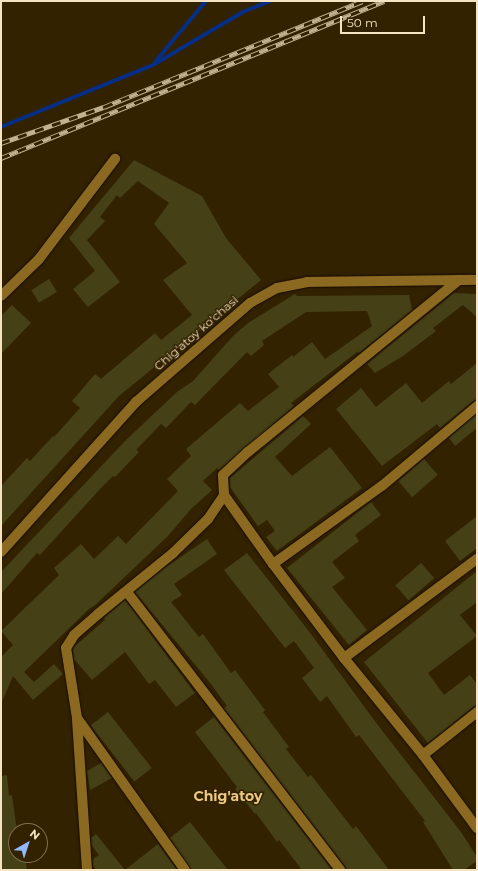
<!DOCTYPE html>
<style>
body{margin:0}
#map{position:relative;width:478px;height:871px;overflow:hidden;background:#320;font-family:Montserrat,sans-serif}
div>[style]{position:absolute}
.stream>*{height:3.5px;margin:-1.75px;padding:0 1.75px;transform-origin:1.75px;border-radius:1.75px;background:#062e85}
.building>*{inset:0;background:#454016;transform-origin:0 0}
.roads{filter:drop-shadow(0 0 1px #160c00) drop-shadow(0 0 1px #160c00)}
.minor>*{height:10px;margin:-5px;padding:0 5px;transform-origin:5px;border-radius:5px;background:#8b6920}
.rail>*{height:4.5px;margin-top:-2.25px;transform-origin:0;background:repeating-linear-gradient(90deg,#320 0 9px,#c2b18f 0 18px);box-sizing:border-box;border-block:1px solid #c2b18f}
span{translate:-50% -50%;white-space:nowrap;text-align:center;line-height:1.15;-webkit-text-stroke:3px #320;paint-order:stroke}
.street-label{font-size:12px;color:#f5e3c1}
.quarter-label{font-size:14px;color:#ecc882;font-weight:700}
.frame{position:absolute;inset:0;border:2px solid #f5e3c1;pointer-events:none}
.north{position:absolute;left:8px;top:823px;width:40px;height:40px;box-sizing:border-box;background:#320;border:1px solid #816f4d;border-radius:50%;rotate:39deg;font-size:11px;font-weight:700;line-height:16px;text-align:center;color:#f5e3c1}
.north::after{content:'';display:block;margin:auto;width:14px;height:18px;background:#92b7fd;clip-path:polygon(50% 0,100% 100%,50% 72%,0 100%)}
.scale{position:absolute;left:340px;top:16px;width:85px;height:18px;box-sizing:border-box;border:2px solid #f5e3c1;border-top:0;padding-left:5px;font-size:12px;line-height:14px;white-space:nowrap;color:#f5e3c1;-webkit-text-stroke:3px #320;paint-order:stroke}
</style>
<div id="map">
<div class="stream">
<i style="left:155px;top:62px;width:80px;rotate:-50.1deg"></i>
<i style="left:1px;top:127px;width:164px;rotate:-22.2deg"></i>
<i style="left:153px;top:65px;width:104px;rotate:-30.5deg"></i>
<i style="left:243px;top:12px;width:29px;rotate:-22deg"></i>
</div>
<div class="building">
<i style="clip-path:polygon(134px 160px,202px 196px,226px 238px,261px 280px,119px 396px,1px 526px,1px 486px,27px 458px,30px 461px,53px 436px,54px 437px,80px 408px,72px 401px,95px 374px,101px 379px,155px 333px,161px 340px,192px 315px,163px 280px,187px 263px,154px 224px,169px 203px,138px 181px,120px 198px,117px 195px,100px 217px,105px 221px,87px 240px,120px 282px,88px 307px,73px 289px,95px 271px,69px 238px)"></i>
<i style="left:49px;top:279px;width:15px;height:21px;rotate:58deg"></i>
<i style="clip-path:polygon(454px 293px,477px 294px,477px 317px,463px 305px,433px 328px,436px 331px,403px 356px,375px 373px,367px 364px)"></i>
<i style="clip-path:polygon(295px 294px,297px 296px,409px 295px,412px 310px,359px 353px,357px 352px,291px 403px,294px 406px,219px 470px,217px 468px,203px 481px,212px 490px,191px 509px,168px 536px,94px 606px,89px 609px,24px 672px,34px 682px,54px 664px,63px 674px,33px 700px,13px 676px,1px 704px,1px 657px,13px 645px,1px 631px,59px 575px,54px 568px,81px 544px,94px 559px,118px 536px,126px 544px,178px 491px,167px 479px,191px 456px,186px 449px,240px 403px,248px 411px,279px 387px,268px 374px,292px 355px,293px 357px,312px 342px,325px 359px,372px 326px,367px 311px,306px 312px,262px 341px,264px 345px,251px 356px,247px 352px,195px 405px,191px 402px,166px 428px,161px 424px,136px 450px,139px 452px,115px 477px,113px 476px,101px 488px,40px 555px,37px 553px,1px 594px,1px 572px,127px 439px,177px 392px,193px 381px,233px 336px,248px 323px)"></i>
<i style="clip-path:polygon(12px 305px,31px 323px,1px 354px,1px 316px)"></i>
<i style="clip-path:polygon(477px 363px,477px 400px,473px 401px,440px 428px,437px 424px,382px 466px,336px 409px,361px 388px,376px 407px,406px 383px,422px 403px,449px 381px,451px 384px)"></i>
<i style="clip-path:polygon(477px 414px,477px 428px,455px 446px,449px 438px)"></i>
<i style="clip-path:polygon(303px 416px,311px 424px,275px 457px,292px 476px,330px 447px,362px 488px,277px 551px,266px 537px,275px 531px,267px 520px,258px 526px,230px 487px,230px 478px)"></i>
<i style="left:424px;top:459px;width:21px;height:34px;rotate:49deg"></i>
<i style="clip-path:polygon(371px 502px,381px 515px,355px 535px,359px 541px,332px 562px,345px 578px,332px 587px,367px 630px,349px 645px,287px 568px)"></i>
<i style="clip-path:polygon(477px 516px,477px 548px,460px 561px,445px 541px)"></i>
<i style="clip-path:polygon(207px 539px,217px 554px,174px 584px,182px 595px,171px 602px,199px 637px,203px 634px,231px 673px,235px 670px,265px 710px,263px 712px,289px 747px,286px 749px,308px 777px,311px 775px,353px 829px,356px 826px,389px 870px,346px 870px,345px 866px,224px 708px,227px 706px,211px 684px,135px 592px,166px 567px)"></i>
<i style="clip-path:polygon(247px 553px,308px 630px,377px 724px,461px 832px,477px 857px,477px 861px,464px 870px,453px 870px,423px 822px,425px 821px,359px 735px,356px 737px,327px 696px,320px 702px,302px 678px,314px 668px,294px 641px,285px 648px,224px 570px)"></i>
<i style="left:421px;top:563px;width:20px;height:34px;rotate:49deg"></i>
<i style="clip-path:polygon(477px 571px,477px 602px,460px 615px,477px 636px,428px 673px,444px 695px,470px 675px,477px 684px,477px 706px,473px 707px,428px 743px,364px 662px)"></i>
<i style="clip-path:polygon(125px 600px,195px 693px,176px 707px,155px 680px,149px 684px,125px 652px,92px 680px,74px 659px,73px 649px,75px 646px,105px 620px,104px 618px)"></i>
<i style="left:108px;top:712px;width:71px;height:22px;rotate:52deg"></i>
<i style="clip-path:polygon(214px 717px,332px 870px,302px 870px,279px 840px,277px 842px,256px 813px,255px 814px,235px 789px,237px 787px,195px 732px)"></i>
<i style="clip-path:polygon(101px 763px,112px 778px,90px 790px,87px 771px)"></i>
<i style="clip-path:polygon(7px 775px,9px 796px,12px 795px,17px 831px,16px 855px,25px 855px,27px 870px,1px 870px,1px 776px)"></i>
<i style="clip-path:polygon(190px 822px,216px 855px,228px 870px,191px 870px,170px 838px)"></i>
<i style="clip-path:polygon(96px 834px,125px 870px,96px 870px,93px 866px,93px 859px,99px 855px,92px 846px,91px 838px)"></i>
<i style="clip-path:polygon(158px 844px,177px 870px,125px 870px)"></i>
</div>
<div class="roads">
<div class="minor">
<i style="left:1px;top:296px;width:53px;rotate:-44.2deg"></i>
<i style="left:39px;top:259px;width:126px;rotate:-52.8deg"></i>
<i style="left:224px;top:495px;width:85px;rotate:54.6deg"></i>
<i style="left:273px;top:564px;width:118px;rotate:52.9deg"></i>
<i style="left:344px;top:658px;width:125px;rotate:50.8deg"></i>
<i style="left:423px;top:755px;width:91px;rotate:53.5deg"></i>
<i style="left:1px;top:552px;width:202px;rotate:-48deg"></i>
<i style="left:136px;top:402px;width:151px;rotate:-41deg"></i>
<i style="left:250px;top:303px;width:31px;rotate:-29deg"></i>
<i style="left:277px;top:288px;width:31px;rotate:-11deg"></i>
<i style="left:307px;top:282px;width:170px;rotate:-0.7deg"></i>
<i style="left:273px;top:564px;width:135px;rotate:-35.7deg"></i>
<i style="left:383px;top:485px;width:123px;rotate:-40deg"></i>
<i style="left:127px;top:592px;width:350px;rotate:52.5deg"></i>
<i style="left:344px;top:658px;width:166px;rotate:-36.7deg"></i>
<i style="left:77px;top:718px;width:186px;rotate:54.6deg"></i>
<i style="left:423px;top:755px;width:69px;rotate:-38.5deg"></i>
<i style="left:87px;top:870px;width:152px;rotate:-93.8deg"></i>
<i style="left:77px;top:718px;width:71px;rotate:-98.9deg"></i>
<i style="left:66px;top:648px;width:15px;rotate:-58deg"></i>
<i style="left:74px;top:635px;width:32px;rotate:-41deg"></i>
<i style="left:98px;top:614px;width:97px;rotate:-39.1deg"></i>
<i style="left:173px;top:553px;width:49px;rotate:-44.2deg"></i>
<i style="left:208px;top:519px;width:29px;rotate:-56deg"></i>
<i style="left:224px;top:495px;width:20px;rotate:-93deg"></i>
<i style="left:223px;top:475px;width:34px;rotate:-43deg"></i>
<i style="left:248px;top:452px;width:272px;rotate:-39.2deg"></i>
</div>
</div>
<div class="rail">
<i style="left:1px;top:143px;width:109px;rotate:-19.3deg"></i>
<i style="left:104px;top:107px;width:279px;rotate:-22.3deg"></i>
<i style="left:1px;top:158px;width:414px;rotate:-22.3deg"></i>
</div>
<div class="street-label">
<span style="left:196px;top:333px;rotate:-41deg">Chig'atoy ko'chasi</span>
</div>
<div class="quarter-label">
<span style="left:228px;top:796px">Chig'atoy</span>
</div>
<div class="frame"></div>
<div class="north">N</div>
<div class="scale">50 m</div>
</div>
